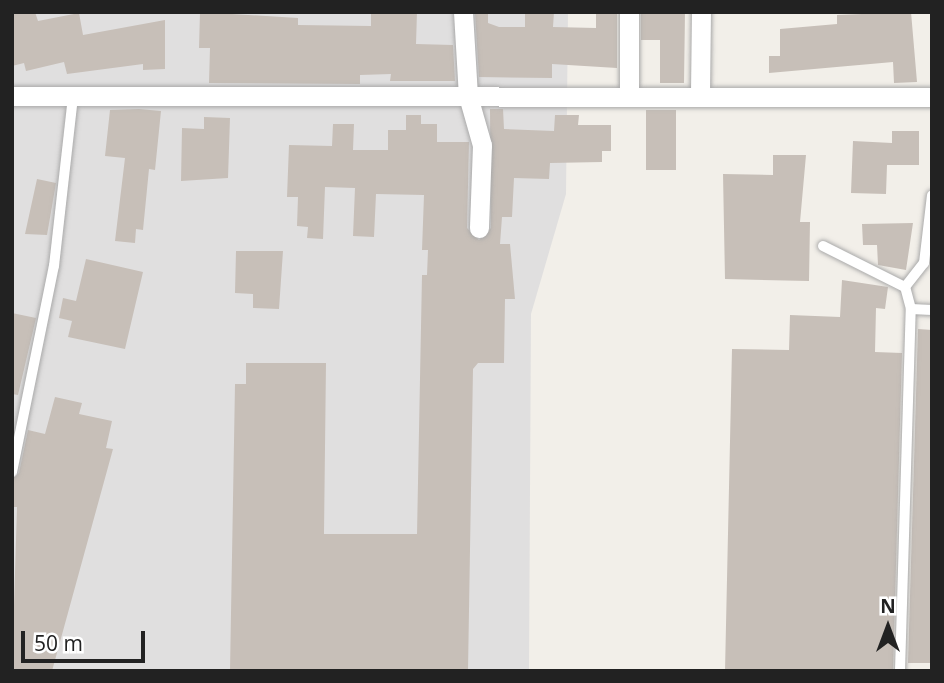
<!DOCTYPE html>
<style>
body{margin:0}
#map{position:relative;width:944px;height:683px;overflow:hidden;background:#f2efe9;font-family:"Open Sans",sans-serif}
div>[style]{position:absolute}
.residential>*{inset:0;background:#e0dfdf}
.building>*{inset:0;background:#c7bfb8;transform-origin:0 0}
.roads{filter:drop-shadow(0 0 2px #a9a9a9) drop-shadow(0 0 2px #a9a9a9)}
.service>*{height:10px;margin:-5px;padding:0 5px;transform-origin:5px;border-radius:5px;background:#fff}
.minor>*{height:19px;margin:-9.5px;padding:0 9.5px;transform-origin:9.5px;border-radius:9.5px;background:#fff}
span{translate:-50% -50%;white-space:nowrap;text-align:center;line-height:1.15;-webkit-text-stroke:7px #fff;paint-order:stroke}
.frame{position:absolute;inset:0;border:14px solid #222;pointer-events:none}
.north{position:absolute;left:853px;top:592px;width:70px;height:70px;-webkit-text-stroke:5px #fff;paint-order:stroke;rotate:0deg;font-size:19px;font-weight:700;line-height:28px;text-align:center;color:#222}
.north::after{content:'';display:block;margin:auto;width:24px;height:32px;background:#222;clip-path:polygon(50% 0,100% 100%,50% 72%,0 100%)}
.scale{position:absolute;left:21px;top:631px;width:124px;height:32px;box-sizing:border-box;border:4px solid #222;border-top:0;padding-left:9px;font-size:21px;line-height:24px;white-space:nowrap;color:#222;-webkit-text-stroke:5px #fff;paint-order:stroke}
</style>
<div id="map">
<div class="residential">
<i style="clip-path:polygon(12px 12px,568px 12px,566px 194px,531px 314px,529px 671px,12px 671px)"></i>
</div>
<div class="building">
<i style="clip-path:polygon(12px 12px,35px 12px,38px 21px,79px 13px,83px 35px,165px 20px,165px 69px,143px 70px,143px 64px,67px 74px,64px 62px,26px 71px,24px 63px,12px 66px)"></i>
<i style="clip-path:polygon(200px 12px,298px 18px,298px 25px,371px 26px,371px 12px,417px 12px,416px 44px,453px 45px,455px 81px,390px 81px,391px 74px,360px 75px,360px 84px,209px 83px,210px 48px,199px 48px)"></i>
<i style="clip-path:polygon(475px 12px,488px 12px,488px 23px,499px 27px,525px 27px,525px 12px,554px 12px,553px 27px,596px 28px,596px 12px,617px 12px,617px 68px,552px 64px,552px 78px,479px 77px)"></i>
<i style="clip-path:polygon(641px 12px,685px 12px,684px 83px,660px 83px,660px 40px,641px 40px)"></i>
<i style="clip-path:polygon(911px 12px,917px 82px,894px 83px,893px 62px,769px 73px,769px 56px,780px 56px,780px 29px,837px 24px,837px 15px)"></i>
<i style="clip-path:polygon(139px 109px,161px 111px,155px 170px,149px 169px,143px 230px,136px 229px,135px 243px,115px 241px,125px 158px,105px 156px,110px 110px)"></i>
<i style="clip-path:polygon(490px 109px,503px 109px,504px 129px,554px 131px,555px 115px,579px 115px,578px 125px,611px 125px,611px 151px,602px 151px,602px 162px,550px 163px,549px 179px,514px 178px,512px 217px,502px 217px,500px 244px,510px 244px,515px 299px,505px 299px,504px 363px,478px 363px,473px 369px,468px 671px,230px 671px,235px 384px,246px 384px,246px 363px,326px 363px,324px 534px,417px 534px,422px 275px,427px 275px,428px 250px,422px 250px,424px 195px,376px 194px,374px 237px,353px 236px,355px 188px,325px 187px,323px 239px,307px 238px,308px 227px,297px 226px,298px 197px,287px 197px,289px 145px,332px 146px,333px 124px,354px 124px,353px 150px,388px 150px,388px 130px,406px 130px,406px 115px,421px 115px,421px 124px,437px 124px,437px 142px,469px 142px,467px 228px,479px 240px,491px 228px)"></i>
<i style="left:646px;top:110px;width:30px;height:60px"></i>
<i style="clip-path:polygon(204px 117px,230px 118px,228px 178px,181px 181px,182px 128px,204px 129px)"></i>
<i style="clip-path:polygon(892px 131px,919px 131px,919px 165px,887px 165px,886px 194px,851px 193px,853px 141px,892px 143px)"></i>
<i style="clip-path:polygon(773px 155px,806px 155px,800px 222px,810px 222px,809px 281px,725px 279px,723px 174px,773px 175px)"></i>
<i style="clip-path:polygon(37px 179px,56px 183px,47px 235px,25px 234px)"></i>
<i style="clip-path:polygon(913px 223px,906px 270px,878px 265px,877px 245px,863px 245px,862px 224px)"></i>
<i style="clip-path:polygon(236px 251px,283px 251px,279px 309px,253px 308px,253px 294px,235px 293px)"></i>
<i style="clip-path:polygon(86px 259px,143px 272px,125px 349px,68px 337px,72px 321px,59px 318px,63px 298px,76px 301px)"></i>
<i style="clip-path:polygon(842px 280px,888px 287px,885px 309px,876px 308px,875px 352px,902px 353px,893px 671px,725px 671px,732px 349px,789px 350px,790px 315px,840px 317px)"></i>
<i style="clip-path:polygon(12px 313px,36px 318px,18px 395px,12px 394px)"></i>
<i style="clip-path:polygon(918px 329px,932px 330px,932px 663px,908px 663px)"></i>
<i style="clip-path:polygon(55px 397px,82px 403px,79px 414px,112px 421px,106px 448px,113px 449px,52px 671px,12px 671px,17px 507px,12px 507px,12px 479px,19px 473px,28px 430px,45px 434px)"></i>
</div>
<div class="roads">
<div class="service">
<i style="left:823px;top:246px;width:92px;rotate:26.6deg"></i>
<i style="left:911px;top:309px;width:21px;rotate:3deg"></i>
<i style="left:12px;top:472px;width:210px;rotate:-78.5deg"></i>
<i style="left:54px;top:266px;width:171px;rotate:-83.6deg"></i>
<i style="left:900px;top:671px;width:362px;rotate:-88.3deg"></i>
<i style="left:911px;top:309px;width:23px;rotate:-105deg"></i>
<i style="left:905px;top:287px;width:31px;rotate:-52deg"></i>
<i style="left:924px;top:263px;width:68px;rotate:-83.3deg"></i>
</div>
<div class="minor">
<i style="left:463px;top:12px;width:84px;rotate:86.6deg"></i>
<i style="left:468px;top:96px;width:51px;rotate:74.1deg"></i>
<i style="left:482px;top:145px;width:83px;rotate:92.1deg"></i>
<i style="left:629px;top:12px;width:82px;rotate:90deg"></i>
<i style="left:700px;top:93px;width:81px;rotate:-89.3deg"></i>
<i style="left:12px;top:96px;width:920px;rotate:0.06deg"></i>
</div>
</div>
<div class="frame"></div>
<div class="north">N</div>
<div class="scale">50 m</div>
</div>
